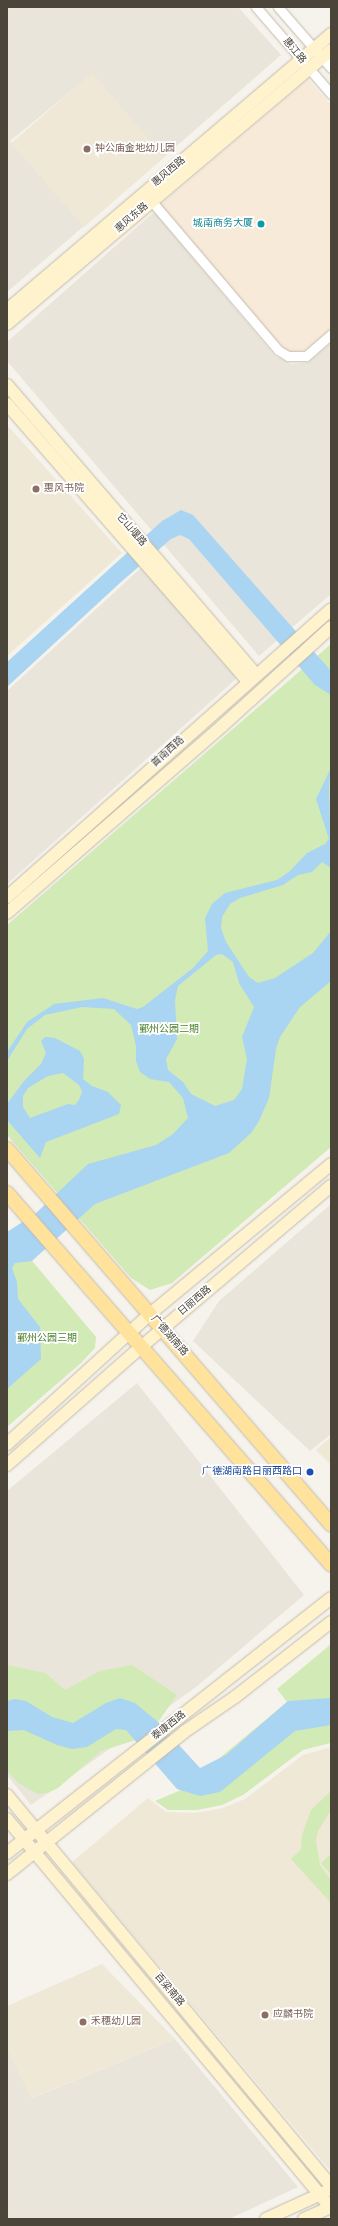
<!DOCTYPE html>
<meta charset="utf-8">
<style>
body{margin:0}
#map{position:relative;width:338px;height:2226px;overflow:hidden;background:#f6f3ec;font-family:"Nunito Sans","Noto Sans SC",sans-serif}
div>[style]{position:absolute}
.residential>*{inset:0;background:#eae5da}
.commercial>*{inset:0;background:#f7ead8}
.education>*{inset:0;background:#efe8d6;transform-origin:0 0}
.green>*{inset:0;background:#d2eab5}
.water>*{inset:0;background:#a9d4f2}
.roads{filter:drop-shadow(0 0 1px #c2bbae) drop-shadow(0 0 1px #c2bbae)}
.street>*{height:9px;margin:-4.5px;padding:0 4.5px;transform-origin:4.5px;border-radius:4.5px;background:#fff}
.secondary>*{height:12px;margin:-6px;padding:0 6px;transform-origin:6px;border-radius:6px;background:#fff3cd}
.primary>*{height:14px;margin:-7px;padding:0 7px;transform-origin:7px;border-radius:7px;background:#ffe39c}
.dots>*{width:11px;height:11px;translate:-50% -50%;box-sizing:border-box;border:2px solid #fff;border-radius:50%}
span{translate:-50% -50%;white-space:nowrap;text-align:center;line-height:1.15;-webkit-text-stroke:3.5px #fff;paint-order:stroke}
.street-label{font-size:10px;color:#4b4439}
.education-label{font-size:10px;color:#785e54}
.left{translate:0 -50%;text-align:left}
.culture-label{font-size:10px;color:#0d838f}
.right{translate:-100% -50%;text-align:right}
.park-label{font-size:10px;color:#4a7f2a}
.transit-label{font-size:10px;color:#164399}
.frame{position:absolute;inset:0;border:8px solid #4b4439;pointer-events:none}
</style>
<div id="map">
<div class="residential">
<i style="clip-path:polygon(7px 7px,238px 7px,281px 55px,164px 157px,92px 74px,10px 141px,84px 226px,7px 292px)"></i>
<i style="clip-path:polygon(154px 212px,275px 356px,291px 364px,309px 362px,331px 343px,331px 594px,259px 656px,7px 361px,7px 342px)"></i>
<i style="clip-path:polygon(142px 567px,237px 678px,7px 884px,7px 691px)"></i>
<i style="clip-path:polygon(331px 1204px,331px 1434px,310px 1451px,193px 1341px,219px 1301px)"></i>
<i style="clip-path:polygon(137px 1383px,304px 1595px,196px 1687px,31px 1805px,7px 1775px,7px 1491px)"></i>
<i style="clip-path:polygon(175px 2039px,298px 2187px,229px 2219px,7px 2219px,7px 2048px,32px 2098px)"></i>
</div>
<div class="commercial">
<i style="clip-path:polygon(308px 79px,331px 105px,331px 329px,307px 350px,289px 353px,280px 347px,160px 205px)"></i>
</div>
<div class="education">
<i style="left:92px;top:73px;width:111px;height:107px;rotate:49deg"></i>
<i style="clip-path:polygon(7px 425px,122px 553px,7px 656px)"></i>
<i style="clip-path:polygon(331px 1437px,331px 1465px,316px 1450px)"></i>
<i style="clip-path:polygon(331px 1747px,331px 2167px,329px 2169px,72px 1862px,148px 1798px,166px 1812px,196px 1813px,223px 1808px,245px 1799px,303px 1755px)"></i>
<i style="clip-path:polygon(102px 1964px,175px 2039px,31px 2098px,7px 2048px,7px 2006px)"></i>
</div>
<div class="green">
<i style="clip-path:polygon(331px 644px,331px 1147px,172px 1283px,150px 1290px,131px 1278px,7px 1135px,7px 925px)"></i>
<i style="clip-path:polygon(7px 1231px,96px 1337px,95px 1348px,81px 1363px,7px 1427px)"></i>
<i style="clip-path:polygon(331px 1644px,331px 1743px,303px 1750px,243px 1795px,222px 1805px,197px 1810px,168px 1810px,155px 1801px,181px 1790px,287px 1702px,277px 1689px)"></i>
<i style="clip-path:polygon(7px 1665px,45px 1673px,65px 1690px,100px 1671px,132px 1665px,177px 1695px,158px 1722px,136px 1740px,101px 1751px,58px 1788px,48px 1793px,38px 1794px,18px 1783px,7px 1770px)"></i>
<i style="clip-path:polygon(331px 1791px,331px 1810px,318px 1831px,316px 1841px,320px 1865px,331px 1880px,331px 1903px,291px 1859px,301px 1849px,302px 1835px,311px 1810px)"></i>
<i style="clip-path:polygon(331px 1854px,331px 1875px,321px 1863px)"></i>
</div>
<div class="water">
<i style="clip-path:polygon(181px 510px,193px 515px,331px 671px,331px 695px,315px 685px,189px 539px,180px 535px,171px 539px,121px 582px,7px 687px,7px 662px,162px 521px)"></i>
<i style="clip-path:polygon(evenodd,331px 768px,329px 784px,331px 868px,322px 862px,312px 872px,298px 875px,283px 885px,240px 898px,230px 904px,222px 917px,221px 928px,226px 942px,249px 977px,258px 983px,275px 978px,313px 953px,331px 931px,331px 981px,300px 1007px,280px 1037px,276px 1049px,269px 1098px,259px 1121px,251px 1133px,229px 1153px,95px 1204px,32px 1261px,15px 1263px,12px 1268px,17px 1282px,18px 1299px,40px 1327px,41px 1359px,7px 1389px,7px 1232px,35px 1214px,88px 1164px,156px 1145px,173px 1134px,188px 1118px,183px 1098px,169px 1082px,150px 1079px,140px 1072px,136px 1061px,136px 1046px,131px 1025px,114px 1009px,82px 1007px,45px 1015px,27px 1029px,7px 1061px,7px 1052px,27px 1022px,54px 1004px,103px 998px,137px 1009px,143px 1007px,193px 968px,208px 951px,205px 918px,212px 904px,225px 893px,277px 880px,290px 871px,307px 853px,325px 844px,329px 839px,316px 799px,331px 768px,222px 954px,233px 962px,239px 983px,254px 1007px,242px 1037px,247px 1059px,242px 1089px,234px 1100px,215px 1106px,191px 1094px,183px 1082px,168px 1070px,166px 1059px,177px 1039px,175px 1000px,178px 986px,216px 955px,222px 954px)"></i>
<i style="clip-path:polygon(evenodd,45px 1037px,55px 1038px,80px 1051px,84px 1059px,83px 1079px,92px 1086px,108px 1092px,121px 1105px,119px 1114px,46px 1142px,40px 1158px,7px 1120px,7px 1104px,24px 1081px,41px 1064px,46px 1053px,41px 1041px,45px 1037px,63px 1073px,79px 1085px,82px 1092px,79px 1100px,75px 1105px,68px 1104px,30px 1118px,23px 1107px,23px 1096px,28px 1088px,48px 1076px,63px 1073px)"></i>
<i style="clip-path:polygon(120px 1698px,135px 1703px,158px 1722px,200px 1768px,226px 1755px,288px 1701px,331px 1698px,331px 1725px,295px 1731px,220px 1792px,200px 1796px,177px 1789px,126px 1730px,116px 1729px,87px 1747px,72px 1749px,57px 1745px,24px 1730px,7px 1731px,7px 1701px,15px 1699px,26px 1701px,52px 1717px,73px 1723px,106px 1703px)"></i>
</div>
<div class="roads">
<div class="street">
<i style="left:256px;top:7px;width:115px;rotate:49.2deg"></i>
<i style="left:278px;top:7px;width:81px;rotate:49deg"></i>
<i style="left:148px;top:197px;width:201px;rotate:49.6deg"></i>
<i style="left:278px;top:350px;width:12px;rotate:31deg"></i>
<i style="left:288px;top:356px;width:18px"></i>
<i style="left:306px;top:356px;width:33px;rotate:-41deg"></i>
</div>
<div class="secondary">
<i style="left:7px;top:310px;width:426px;rotate:-40.4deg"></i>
<i style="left:7px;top:324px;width:424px;rotate:-40.2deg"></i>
<i style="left:7px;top:385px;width:381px;rotate:49.3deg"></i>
<i style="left:7px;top:404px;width:367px;rotate:49deg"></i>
<i style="left:7px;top:897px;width:433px;rotate:-41.6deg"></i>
<i style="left:7px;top:913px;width:285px;rotate:-41deg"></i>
<i style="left:222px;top:726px;width:147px;rotate:-42.2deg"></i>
<i style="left:7px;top:1444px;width:193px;rotate:-42.3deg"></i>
<i style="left:150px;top:1314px;width:235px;rotate:-39.6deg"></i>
<i style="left:7px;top:1465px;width:179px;rotate:-41.4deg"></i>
<i style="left:141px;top:1347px;width:249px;rotate:-40.3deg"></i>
<i style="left:7px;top:1795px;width:508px;rotate:50.35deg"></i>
<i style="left:7px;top:1819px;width:506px;rotate:50.21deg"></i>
<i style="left:7px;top:1853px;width:412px;rotate:-38.2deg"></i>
<i style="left:7px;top:1874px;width:227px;rotate:-38.7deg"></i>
<i style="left:184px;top:1732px;width:62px;rotate:-34.5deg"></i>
<i style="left:235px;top:1697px;width:122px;rotate:-38deg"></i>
<i style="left:266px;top:2219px;width:65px;rotate:-24.6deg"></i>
<i style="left:304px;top:2219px;width:30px;rotate:-24deg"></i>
</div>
<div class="primary">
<i style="left:7px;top:1149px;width:496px;rotate:49.2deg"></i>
<i style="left:7px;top:1193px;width:493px;rotate:48.9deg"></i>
</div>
</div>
<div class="dots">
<i style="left:87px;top:149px;background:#8d6e63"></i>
<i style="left:261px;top:224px;background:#0f9aa8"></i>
<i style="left:36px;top:489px;background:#8d6e63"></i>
<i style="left:310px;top:1472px;background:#1a4fb4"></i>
<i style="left:265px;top:2015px;background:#8d6e63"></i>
<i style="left:83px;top:2022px;background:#8d6e63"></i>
</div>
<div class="street-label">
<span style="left:294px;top:51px;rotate:50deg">惠江路</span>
<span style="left:169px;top:172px;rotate:-40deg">惠风西路</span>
<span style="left:132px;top:218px;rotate:-41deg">惠风东路</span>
<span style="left:131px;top:530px;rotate:49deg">它山堰路</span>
<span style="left:168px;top:752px;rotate:-42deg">首南西路</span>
<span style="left:195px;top:1301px;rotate:-40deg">日丽西路</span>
<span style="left:169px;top:1336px;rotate:49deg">广德湖南路</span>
<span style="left:169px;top:1726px;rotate:-38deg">泰康西路</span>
<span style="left:169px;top:1990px;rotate:50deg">百梁南路</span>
</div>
<div class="education-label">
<span class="left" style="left:95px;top:149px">钟公庙金地幼儿园</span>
<span class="left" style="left:44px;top:489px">惠风书院</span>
<span class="left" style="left:273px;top:2015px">应麟书院</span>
<span class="left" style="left:91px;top:2022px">禾穗幼儿园</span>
</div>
<div class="culture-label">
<span class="right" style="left:253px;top:224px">城南商务大厦</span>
</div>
<div class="park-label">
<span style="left:169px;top:1030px">鄞州公园二期</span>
<span style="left:47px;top:1339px">鄞州公园三期</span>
</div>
<div class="transit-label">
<span class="right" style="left:302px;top:1472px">广德湖南路日丽西路口</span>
</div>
<div class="frame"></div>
</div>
